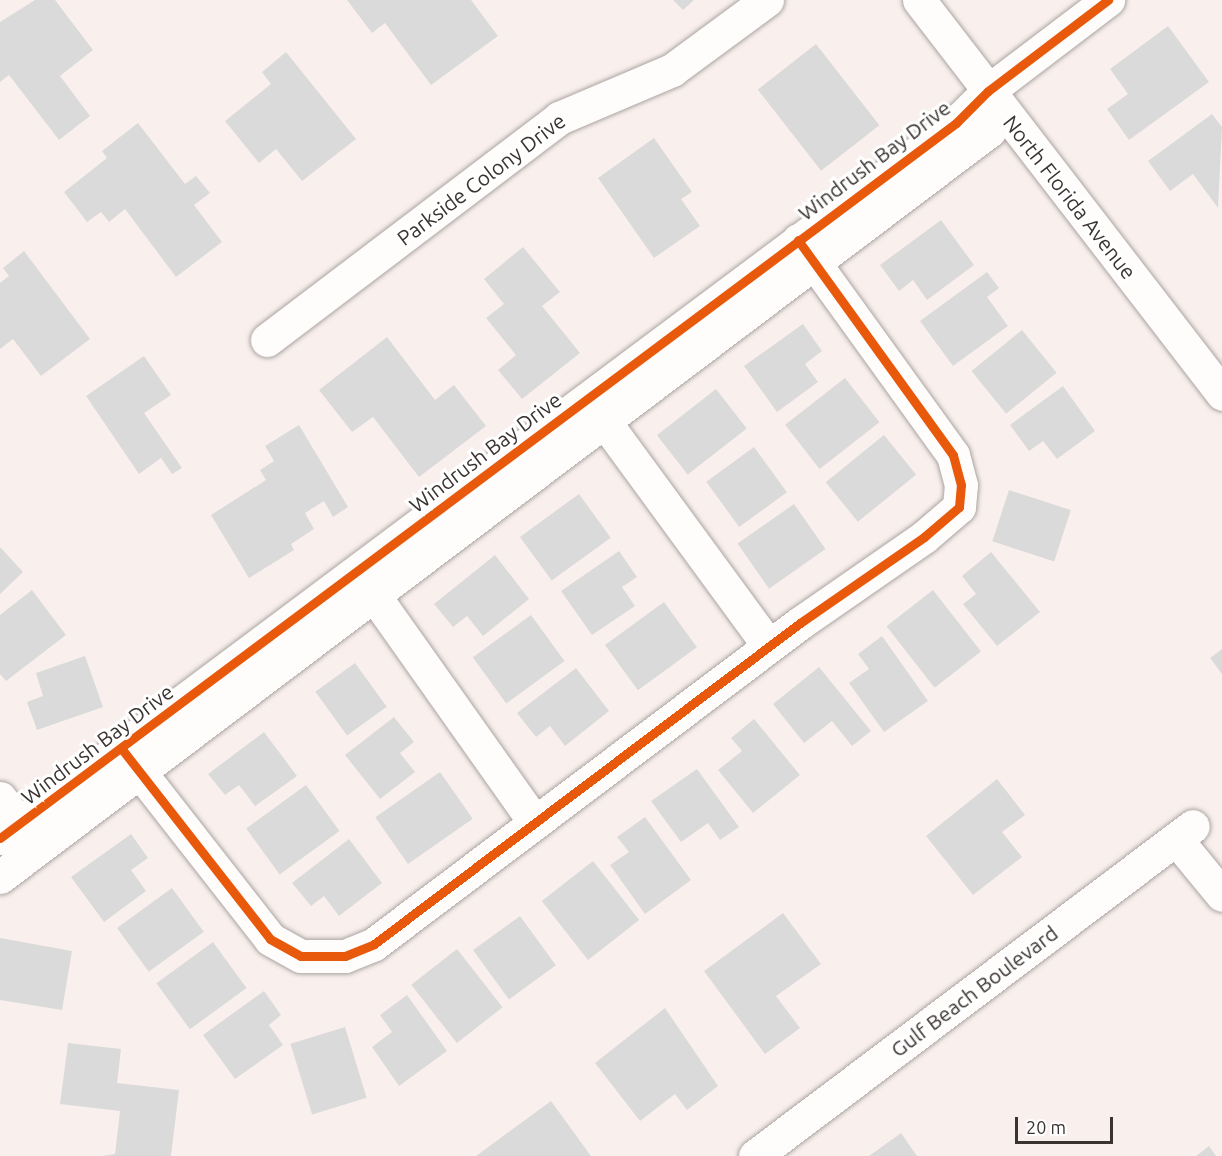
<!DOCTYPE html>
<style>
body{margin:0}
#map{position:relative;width:1222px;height:1156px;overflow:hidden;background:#f9f0ed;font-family:Ubuntu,sans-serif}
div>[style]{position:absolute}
.building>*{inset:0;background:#dbdada;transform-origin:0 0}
.roads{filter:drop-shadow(0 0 2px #aba4a2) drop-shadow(0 0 2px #aba4a2)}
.street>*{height:33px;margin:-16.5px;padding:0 16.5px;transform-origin:16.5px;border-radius:16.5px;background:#fefdfc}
.secondary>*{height:33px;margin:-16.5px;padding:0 16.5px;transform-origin:16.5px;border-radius:16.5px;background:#fefdfc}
.cycleway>*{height:9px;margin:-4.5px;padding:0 4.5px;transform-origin:4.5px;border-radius:4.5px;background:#e8590c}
span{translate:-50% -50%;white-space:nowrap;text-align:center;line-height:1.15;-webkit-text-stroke:6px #fff;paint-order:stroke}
.street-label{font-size:21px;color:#3a3331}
.scale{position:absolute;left:1015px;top:1117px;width:98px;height:27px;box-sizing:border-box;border:3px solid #3a3331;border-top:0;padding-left:8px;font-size:18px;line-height:21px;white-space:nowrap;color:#3a3331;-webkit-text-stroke:4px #fff;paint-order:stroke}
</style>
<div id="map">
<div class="building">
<i style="clip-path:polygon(35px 0,55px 0,93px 50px,60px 76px,90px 116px,59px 140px,9px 75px,0 82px,0 22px)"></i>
<i style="clip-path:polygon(347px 0,471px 0,498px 36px,431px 85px,385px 23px,372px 33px)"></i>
<i style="clip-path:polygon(673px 0,694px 0,683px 10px)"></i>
<i style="clip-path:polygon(1168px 26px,1209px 82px,1129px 140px,1107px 109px,1128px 94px,1110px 69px)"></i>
<i style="left:816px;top:44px;width:103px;height:74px;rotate:52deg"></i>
<i style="clip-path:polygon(286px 52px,356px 139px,302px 181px,276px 149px,259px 163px,225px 121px,271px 84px,262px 72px)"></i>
<i style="clip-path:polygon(1212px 114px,1222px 127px,1218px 208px,1193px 174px,1170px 191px,1148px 161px)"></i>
<i style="clip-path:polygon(138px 123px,185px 184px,196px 176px,210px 193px,194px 205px,222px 242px,176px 277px,125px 209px,109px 222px,101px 212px,87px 222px,64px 192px,107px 158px,102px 151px)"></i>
<i style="clip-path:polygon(654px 138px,692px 192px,681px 199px,700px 226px,654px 258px,598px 178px)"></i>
<i style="clip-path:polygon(941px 220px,974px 265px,927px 300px,913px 280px,899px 291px,880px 265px)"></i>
<i style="clip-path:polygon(523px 247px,560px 292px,542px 306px,580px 353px,522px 399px,498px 370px,516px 355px,486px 318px,504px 304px,484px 279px)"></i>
<i style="clip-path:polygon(24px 251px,90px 339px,41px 376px,13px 339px,0 349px,0 283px,9px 276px,3px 268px)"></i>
<i style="clip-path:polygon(987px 272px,999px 288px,987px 297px,1008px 326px,953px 366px,920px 321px)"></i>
<i style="clip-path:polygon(803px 324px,822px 351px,805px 364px,818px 382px,777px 412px,744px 366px)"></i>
<i style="left:1022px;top:330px;width:55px;height:65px;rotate:51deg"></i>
<i style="clip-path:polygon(387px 337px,435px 400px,454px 385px,486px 426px,419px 477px,373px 417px,352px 432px,319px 390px)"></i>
<i style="clip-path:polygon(144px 356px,171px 395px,144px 413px,182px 468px,172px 474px,161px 458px,139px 474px,86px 396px)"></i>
<i style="left:845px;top:378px;width:56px;height:76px;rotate:52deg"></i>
<i style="clip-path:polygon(1063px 386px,1095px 431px,1057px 459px,1043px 441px,1029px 451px,1010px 425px)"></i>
<i style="left:716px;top:389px;width:50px;height:75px;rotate:52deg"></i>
<i style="clip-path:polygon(299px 425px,348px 507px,333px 517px,324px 501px,305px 513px,314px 529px,291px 544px,294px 550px,249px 578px,211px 515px,266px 480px,260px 470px,274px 461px,265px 446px)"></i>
<i style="left:884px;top:435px;width:51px;height:75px;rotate:51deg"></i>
<i style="left:754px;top:447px;width:56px;height:59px;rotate:54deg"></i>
<i style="left:1009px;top:490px;width:65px;height:54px;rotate:18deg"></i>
<i style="left:579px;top:494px;width:54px;height:73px;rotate:54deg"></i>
<i style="left:794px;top:504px;width:55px;height:69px;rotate:55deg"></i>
<i style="clip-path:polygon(0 547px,23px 572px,0 594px)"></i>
<i style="clip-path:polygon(619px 551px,637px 577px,622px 587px,635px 606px,592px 635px,561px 591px)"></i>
<i style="clip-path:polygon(991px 552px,1040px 612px,997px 646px,963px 604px,976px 594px,962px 576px)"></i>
<i style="clip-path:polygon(495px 555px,529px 599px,483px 636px,467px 616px,453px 627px,434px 604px)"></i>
<i style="clip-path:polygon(32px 590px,66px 635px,6px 681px,0 674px,0 615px)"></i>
<i style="left:933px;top:590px;width:78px;height:59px;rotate:52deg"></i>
<i style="left:664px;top:602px;width:56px;height:73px;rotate:54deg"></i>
<i style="left:531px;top:615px;width:57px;height:72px;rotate:54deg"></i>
<i style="clip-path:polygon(882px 636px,928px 701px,884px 732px,849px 683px,869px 669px,858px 654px)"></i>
<i style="clip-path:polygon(1222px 649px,1222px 674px,1210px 658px)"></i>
<i style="clip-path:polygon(85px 656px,103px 707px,37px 730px,27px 702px,43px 696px,36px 673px)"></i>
<i style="left:355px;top:663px;width:54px;height:49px;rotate:54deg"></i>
<i style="clip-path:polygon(819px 667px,871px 731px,852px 746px,832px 721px,804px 743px,773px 704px)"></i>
<i style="clip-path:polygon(576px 668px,609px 711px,565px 746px,550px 726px,536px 737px,517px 713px)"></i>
<i style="clip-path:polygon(394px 717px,414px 742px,400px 753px,415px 772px,380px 799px,345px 755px)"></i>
<i style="clip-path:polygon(754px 719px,800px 775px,753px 813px,718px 770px,742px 751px,731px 738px)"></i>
<i style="clip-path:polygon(264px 732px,297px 776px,255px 806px,239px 785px,225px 795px,208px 774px)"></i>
<i style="clip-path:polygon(697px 769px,739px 827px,720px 840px,708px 823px,681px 842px,651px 801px)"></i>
<i style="left:440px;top:772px;width:57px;height:79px;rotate:55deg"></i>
<i style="clip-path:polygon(997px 779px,1025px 815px,1002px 832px,1022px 857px,973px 895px,926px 836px)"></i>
<i style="left:306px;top:785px;width:57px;height:74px;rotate:54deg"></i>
<i style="clip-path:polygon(645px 817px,691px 880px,645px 914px,610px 865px,629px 852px,617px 837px)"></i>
<i style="clip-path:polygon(131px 834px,148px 858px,131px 870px,146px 891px,104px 922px,71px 877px)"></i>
<i style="clip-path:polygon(349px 839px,382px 883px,339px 916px,324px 896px,311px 906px,292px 883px)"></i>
<i style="left:593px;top:861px;width:75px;height:65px;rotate:52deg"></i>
<i style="left:172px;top:888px;width:54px;height:68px;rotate:54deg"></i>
<i style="clip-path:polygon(783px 913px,821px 964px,776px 996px,800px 1028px,765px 1054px,704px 971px)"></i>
<i style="left:520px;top:916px;width:61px;height:58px;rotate:54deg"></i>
<i style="clip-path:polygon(0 938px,72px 951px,62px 1010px,0 1000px)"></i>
<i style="left:213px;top:942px;width:57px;height:70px;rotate:54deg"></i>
<i style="left:457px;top:949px;width:74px;height:58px;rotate:52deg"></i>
<i style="clip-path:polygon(264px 991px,281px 1015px,269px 1025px,283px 1045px,235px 1079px,203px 1035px)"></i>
<i style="clip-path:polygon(407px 995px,447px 1051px,399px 1086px,372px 1047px,392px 1032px,380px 1015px)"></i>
<i style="clip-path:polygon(665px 1008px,718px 1086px,687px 1110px,675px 1094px,640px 1121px,595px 1063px)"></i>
<i style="left:345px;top:1027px;width:74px;height:57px;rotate:73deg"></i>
<i style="clip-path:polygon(68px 1043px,121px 1049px,117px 1083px,179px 1090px,171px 1156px,102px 1156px,115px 1154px,120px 1111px,60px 1104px)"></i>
<i style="clip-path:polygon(551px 1101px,591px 1156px,476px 1156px)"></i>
<i style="clip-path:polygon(901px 1133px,917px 1156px,869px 1156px)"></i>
<i style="clip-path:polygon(1209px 1146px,1216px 1156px,1196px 1156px)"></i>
</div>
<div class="roads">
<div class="street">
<i style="left:267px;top:340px;width:367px;rotate:-37.2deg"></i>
<i style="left:559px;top:118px;width:123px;rotate:-23deg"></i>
<i style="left:672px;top:70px;width:118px;rotate:-36.4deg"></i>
<i style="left:591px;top:403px;width:301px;rotate:53.8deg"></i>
<i style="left:361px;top:577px;width:301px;rotate:54.7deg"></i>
<i style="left:121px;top:748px;width:242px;rotate:52deg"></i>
<i style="left:270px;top:939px;width:35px;rotate:29deg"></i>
<i style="left:301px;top:956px;width:44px"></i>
<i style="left:345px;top:956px;width:31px;rotate:-22deg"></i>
<i style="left:374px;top:944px;width:533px;rotate:-37deg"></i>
<i style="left:800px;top:623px;width:151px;rotate:-34.7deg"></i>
<i style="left:924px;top:537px;width:46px;rotate:-40.6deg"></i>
<i style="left:959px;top:507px;width:22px;rotate:-85deg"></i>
<i style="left:961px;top:485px;width:31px;rotate:-105deg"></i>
<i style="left:953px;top:455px;width:265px;rotate:-125.8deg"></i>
<i style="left:0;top:798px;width:52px;rotate:53.6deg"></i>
<i style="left:0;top:838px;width:1194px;rotate:-36.79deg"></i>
<i style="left:956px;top:123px;width:45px;rotate:-45deg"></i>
<i style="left:988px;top:91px;width:151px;rotate:-37.2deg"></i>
<i style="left:1176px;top:839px;width:72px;rotate:50.6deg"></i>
<i style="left:0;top:877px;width:1239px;rotate:-37.03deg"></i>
<i style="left:989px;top:131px;width:40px;rotate:-91.4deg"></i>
<i style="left:755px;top:1156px;width:548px;rotate:-37deg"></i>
</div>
<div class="secondary">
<i style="left:919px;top:0;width:497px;rotate:52.4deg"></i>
</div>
</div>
<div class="cycleway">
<i style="left:121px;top:748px;width:242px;rotate:52deg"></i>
<i style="left:270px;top:939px;width:35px;rotate:29deg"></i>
<i style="left:301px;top:956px;width:44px"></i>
<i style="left:345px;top:956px;width:31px;rotate:-22deg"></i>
<i style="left:374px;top:944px;width:533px;rotate:-37deg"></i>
<i style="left:800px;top:623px;width:151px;rotate:-34.7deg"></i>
<i style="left:924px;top:537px;width:46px;rotate:-40.6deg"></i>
<i style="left:959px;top:507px;width:22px;rotate:-85deg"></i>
<i style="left:961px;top:485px;width:31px;rotate:-105deg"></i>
<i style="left:953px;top:455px;width:265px;rotate:-125.8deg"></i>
<i style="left:0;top:838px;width:1194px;rotate:-36.79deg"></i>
<i style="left:956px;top:123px;width:45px;rotate:-45deg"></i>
<i style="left:988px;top:91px;width:151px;rotate:-37.2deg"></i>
</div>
<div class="street-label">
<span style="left:874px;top:160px;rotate:-37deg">Windrush Bay Drive</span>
<span style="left:481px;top:179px;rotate:-37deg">Parkside Colony Drive</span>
<span style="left:1070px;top:197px;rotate:52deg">North Florida Avenue</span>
<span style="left:485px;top:452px;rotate:-37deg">Windrush Bay Drive</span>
<span style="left:97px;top:744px;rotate:-37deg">Windrush Bay Drive</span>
<span style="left:974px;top:991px;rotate:-37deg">Gulf Beach Boulevard</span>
</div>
<div class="scale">20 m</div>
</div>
